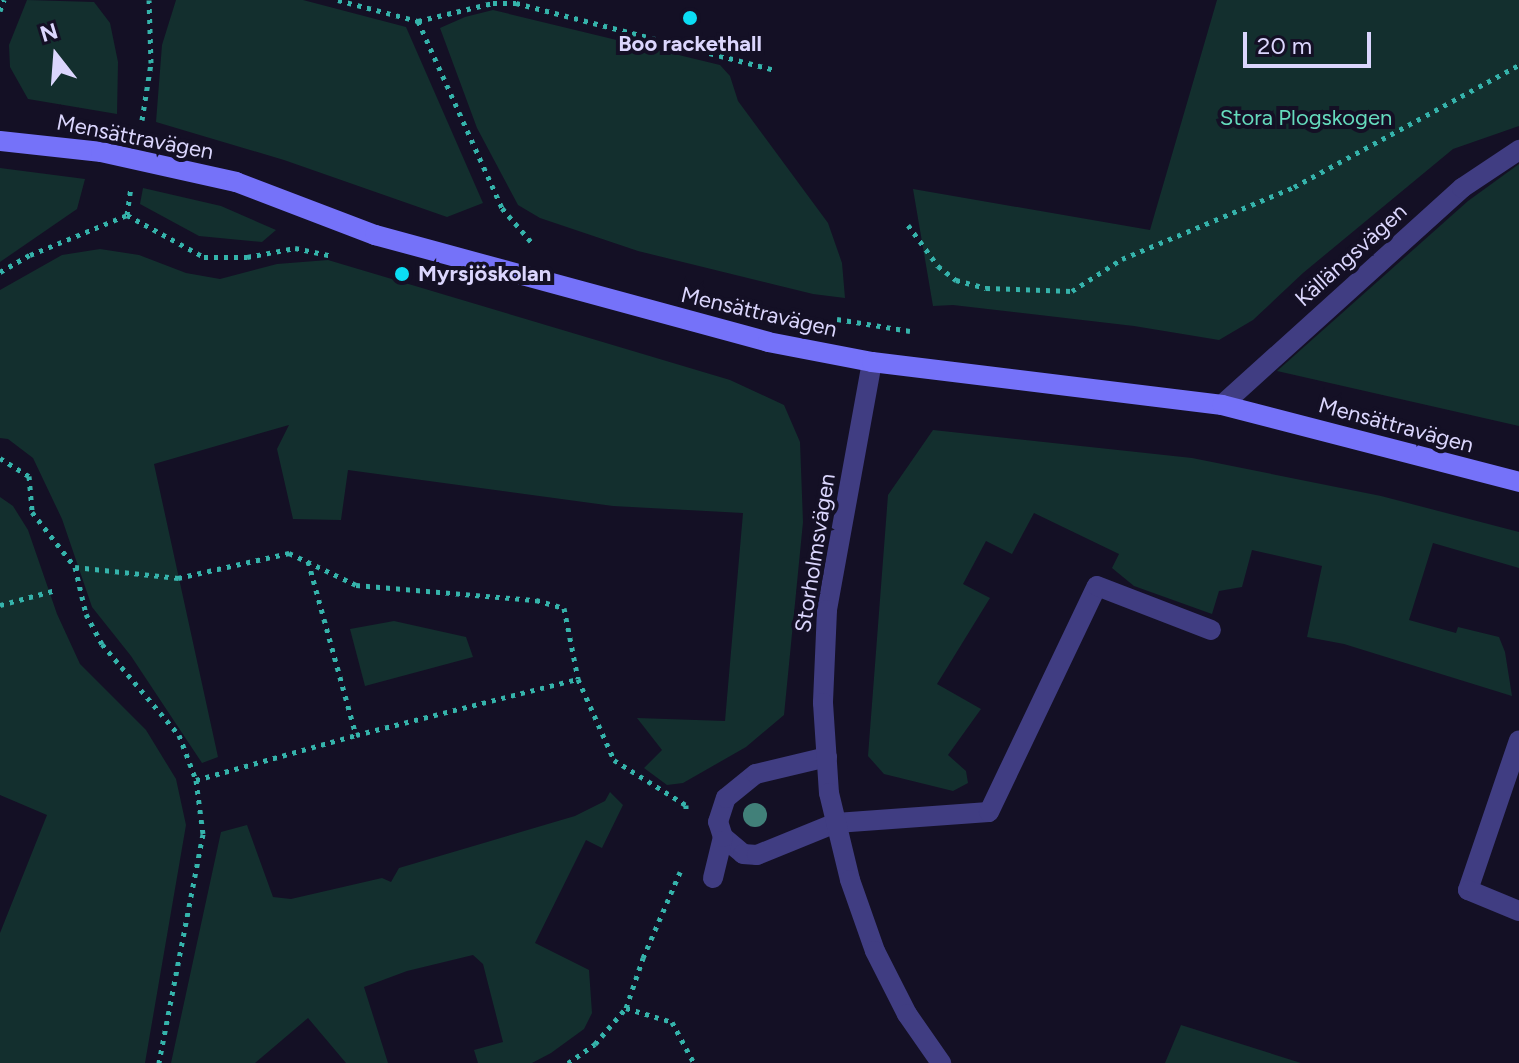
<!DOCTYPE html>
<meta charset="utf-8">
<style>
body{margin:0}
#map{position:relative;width:1519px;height:1063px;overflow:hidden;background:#141025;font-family:Figtree,sans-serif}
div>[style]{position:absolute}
.green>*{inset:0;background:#132f2e}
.path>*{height:5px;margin-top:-2.5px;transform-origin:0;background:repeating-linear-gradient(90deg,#35b3ab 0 4px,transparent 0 10px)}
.lane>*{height:20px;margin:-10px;padding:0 10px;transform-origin:10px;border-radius:10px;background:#403d82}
.street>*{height:20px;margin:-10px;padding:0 10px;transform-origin:10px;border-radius:10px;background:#403d82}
.secondary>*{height:20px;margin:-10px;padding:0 10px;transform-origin:10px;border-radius:10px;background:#7572f9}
.trees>*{width:24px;height:24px;margin:-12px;border-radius:50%;background:#418079}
.dots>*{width:22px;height:22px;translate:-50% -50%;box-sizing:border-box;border:4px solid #141025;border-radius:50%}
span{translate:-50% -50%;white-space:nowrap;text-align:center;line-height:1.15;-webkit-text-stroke:8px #141025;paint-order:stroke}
.poi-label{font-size:22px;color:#dbd6fd;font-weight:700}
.left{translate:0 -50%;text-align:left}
.park-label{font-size:22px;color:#65dbbd}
.street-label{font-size:22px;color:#dbd6fd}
.north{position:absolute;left:16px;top:16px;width:80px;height:80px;-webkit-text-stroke:6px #141025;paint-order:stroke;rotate:343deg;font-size:22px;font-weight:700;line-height:32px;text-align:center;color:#dbd6fd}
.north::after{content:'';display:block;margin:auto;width:28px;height:36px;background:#dbd6fd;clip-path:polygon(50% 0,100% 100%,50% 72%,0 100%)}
.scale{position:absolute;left:1243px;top:32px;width:128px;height:36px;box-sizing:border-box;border:4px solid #dbd6fd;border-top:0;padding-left:10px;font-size:24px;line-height:28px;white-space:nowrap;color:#dbd6fd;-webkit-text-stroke:6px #141025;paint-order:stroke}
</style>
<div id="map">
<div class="green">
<i style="clip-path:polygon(27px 0,94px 2px,110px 23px,118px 62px,117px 114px,28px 99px,10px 67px,9px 45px)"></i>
<i style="clip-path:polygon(176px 0,303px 0,406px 27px,483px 203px,447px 217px,284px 160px,156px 122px,162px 45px)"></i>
<i style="clip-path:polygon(1217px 0,1519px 0,1519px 126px,1453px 149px,1303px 273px,1253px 320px,1219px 340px,1134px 326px,953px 305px,933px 306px,913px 189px,1150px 230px)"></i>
<i style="clip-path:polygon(493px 10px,720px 65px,730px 76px,738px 101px,828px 223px,842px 263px,845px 298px,813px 294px,638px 251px,540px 218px,518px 205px,477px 128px,440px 28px,465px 17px)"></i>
<i style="clip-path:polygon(1519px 164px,1519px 426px,1277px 371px,1468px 201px)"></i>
<i style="clip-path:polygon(0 168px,85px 179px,77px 209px,0 262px)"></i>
<i style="clip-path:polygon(143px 188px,221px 206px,276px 230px,262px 242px,199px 236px,140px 204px)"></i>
<i style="clip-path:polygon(100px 249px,139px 255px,186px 273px,220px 279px,277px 264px,328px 260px,730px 380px,784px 405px,800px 442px,803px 522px,784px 715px,746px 747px,683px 783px,667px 785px,644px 768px,662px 750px,637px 718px,725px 721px,743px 513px,613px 506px,348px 470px,341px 520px,293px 519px,277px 449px,289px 425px,154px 464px,218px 757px,202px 763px,131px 656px,92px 607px,62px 519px,33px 458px,8px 439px,0 438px,0 290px,62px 255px)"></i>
<i style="clip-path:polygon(933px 430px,1192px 458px,1381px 496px,1519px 532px,1519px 568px,1433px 543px,1409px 620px,1456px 633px,1458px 627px,1499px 637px,1505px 652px,1512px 696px,1344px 644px,1307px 637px,1322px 566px,1252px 550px,1242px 587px,1219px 591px,1212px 614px,1134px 586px,1112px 568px,1119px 554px,1034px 513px,1012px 554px,986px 541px,963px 584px,990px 598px,937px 684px,981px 709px,948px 755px,966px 771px,968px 783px,953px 791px,884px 774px,868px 756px,888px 495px)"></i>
<i style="clip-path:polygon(0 497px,13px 506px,28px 530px,57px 614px,80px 664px,146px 730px,176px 779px,186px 825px,145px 1063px,0 1063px,0 933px,47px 815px,0 795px)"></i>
<i style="clip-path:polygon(394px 621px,466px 637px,473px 657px,365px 686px,350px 629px)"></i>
<i style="clip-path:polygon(610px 792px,623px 805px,602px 848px,586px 840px,535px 943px,589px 970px,592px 1013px,584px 1029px,551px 1053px,532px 1063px,478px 1063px,474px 1050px,503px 1042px,483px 964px,473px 955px,407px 971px,364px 987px,388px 1063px,346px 1063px,308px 1018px,255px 1063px,171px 1063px,221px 832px,247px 825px,273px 897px,291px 899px,382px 878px,391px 882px,399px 868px,575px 816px,605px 801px)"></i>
<i style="clip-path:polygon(1181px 1025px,1301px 1063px,1165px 1063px)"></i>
</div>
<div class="path">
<i style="left:338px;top:0;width:83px;rotate:14.7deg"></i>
<i style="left:418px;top:21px;width:205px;rotate:65.8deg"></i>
<i style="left:502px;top:208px;width:48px;rotate:49.3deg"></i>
<i style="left:0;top:11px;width:12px;rotate:-70deg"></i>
<i style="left:418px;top:21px;width:77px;rotate:-13.5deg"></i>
<i style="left:493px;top:3px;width:23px"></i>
<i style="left:516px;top:3px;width:268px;rotate:14.5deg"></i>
<i style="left:142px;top:120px;width:58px;rotate:-81deg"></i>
<i style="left:151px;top:63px;width:63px;rotate:-91.8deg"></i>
<i style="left:127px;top:215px;width:88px;rotate:28.6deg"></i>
<i style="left:204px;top:257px;width:43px"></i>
<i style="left:247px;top:257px;width:49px;rotate:-10.6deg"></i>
<i style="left:295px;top:248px;width:35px;rotate:12deg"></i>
<i style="left:908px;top:225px;width:51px;rotate:53.8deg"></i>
<i style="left:938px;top:266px;width:23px;rotate:38deg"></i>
<i style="left:956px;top:280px;width:31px;rotate:15deg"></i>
<i style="left:986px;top:288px;width:86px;rotate:2deg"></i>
<i style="left:1072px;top:291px;width:59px;rotate:-32.6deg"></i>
<i style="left:1122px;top:259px;width:186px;rotate:-22.7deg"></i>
<i style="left:1294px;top:187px;width:256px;rotate:-28.5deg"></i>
<i style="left:0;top:272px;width:34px;rotate:-30deg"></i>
<i style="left:30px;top:255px;width:105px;rotate:-22.4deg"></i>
<i style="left:127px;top:215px;width:27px;rotate:-82deg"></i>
<i style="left:837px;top:319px;width:74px;rotate:9.3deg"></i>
<i style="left:0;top:458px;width:34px;rotate:32deg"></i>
<i style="left:29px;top:476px;width:36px;rotate:85deg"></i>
<i style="left:32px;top:512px;width:70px;rotate:52deg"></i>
<i style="left:75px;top:567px;width:48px;rotate:76.8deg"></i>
<i style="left:86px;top:614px;width:34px;rotate:62deg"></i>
<i style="left:102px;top:644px;width:119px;rotate:49.8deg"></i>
<i style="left:179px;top:735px;width:48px;rotate:69.3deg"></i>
<i style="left:196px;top:780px;width:54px;rotate:82.6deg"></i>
<i style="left:203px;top:834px;width:233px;rotate:100.9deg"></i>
<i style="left:308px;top:561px;width:180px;rotate:74.6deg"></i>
<i style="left:356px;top:735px;width:229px;rotate:-14.2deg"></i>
<i style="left:578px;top:679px;width:89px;rotate:66deg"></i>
<i style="left:614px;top:760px;width:85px;rotate:32deg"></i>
<i style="left:686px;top:805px;width:6px;rotate:90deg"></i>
<i style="left:75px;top:567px;width:104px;rotate:6.1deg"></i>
<i style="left:178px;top:578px;width:114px;rotate:-12.7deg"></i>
<i style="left:289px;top:553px;width:74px;rotate:25.5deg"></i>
<i style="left:356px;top:585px;width:181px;rotate:4.8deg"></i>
<i style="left:536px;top:600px;width:29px;rotate:16deg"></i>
<i style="left:564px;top:608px;width:72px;rotate:78.8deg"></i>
<i style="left:0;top:605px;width:58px;rotate:-15deg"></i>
<i style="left:196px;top:780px;width:166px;rotate:-15.7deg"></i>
<i style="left:626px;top:1008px;width:48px;rotate:16.9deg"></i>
<i style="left:672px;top:1022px;width:47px;rotate:61.8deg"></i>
<i style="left:568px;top:1063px;width:33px;rotate:-35deg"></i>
<i style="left:595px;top:1044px;width:48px;rotate:-49.3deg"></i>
<i style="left:626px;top:1008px;width:53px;rotate:-71.2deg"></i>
<i style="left:643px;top:958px;width:94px;rotate:-66.7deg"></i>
</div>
<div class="lane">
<i style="left:723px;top:837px;width:26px;rotate:40deg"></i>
<i style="left:743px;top:854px;width:14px;rotate:4deg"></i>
<i style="left:757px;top:855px;width:85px;rotate:-22.1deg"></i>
<i style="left:836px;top:823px;width:153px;rotate:-4.1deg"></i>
<i style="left:989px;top:812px;width:250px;rotate:-64.5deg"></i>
<i style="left:1097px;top:586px;width:122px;rotate:21.1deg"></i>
<i style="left:713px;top:878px;width:42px;rotate:-76.3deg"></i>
<i style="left:723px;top:837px;width:16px;rotate:-108deg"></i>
<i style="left:718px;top:822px;width:25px;rotate:-72deg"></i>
<i style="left:726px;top:798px;width:38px;rotate:-39deg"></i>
<i style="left:756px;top:774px;width:73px;rotate:-13.5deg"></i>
<i style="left:1468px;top:890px;width:158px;rotate:-71.2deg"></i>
</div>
<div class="street">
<i style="left:872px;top:362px;width:252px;rotate:100.3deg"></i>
<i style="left:827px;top:610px;width:93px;rotate:92.5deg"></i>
<i style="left:823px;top:703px;width:90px;rotate:86.2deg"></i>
<i style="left:829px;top:793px;width:89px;rotate:76.4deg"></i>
<i style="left:850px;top:880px;width:75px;rotate:70.6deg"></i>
<i style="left:875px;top:951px;width:71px;rotate:63.1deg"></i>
<i style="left:907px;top:1014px;width:60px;rotate:55.2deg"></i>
<i style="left:1222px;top:405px;width:324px;rotate:-42.1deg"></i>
<i style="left:1462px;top:188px;width:69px;rotate:-33.7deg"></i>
<i style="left:1468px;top:890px;width:55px;rotate:22.4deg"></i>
</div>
<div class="secondary">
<i style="left:0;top:141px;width:102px;rotate:6.2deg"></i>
<i style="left:101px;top:152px;width:138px;rotate:12.5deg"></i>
<i style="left:236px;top:182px;width:149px;rotate:20.9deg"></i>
<i style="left:375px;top:235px;width:407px;rotate:15.2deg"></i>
<i style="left:768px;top:342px;width:106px;rotate:10.9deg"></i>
<i style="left:872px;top:362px;width:353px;rotate:7deg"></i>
<i style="left:1222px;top:405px;width:307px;rotate:14.5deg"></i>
</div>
<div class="trees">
<i style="left:755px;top:815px"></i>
</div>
<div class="dots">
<i style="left:690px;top:18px;background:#0bddf4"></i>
<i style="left:402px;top:274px;background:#0bddf4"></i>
</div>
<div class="poi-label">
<span style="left:690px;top:44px">Boo rackethall</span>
<span class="left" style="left:418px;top:274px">Myrsjöskolan</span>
</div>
<div class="park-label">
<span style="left:1306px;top:118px">Stora Plogskogen</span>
</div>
<div class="street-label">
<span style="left:135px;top:137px;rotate:11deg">Mensättravägen</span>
<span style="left:1351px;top:255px;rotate:-42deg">Källängsvägen</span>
<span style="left:759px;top:312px;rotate:13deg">Mensättravägen</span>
<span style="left:1396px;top:425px;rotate:15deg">Mensättravägen</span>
<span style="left:815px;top:553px;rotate:-81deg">Storholmsvägen</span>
</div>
<div class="north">N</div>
<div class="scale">20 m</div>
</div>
